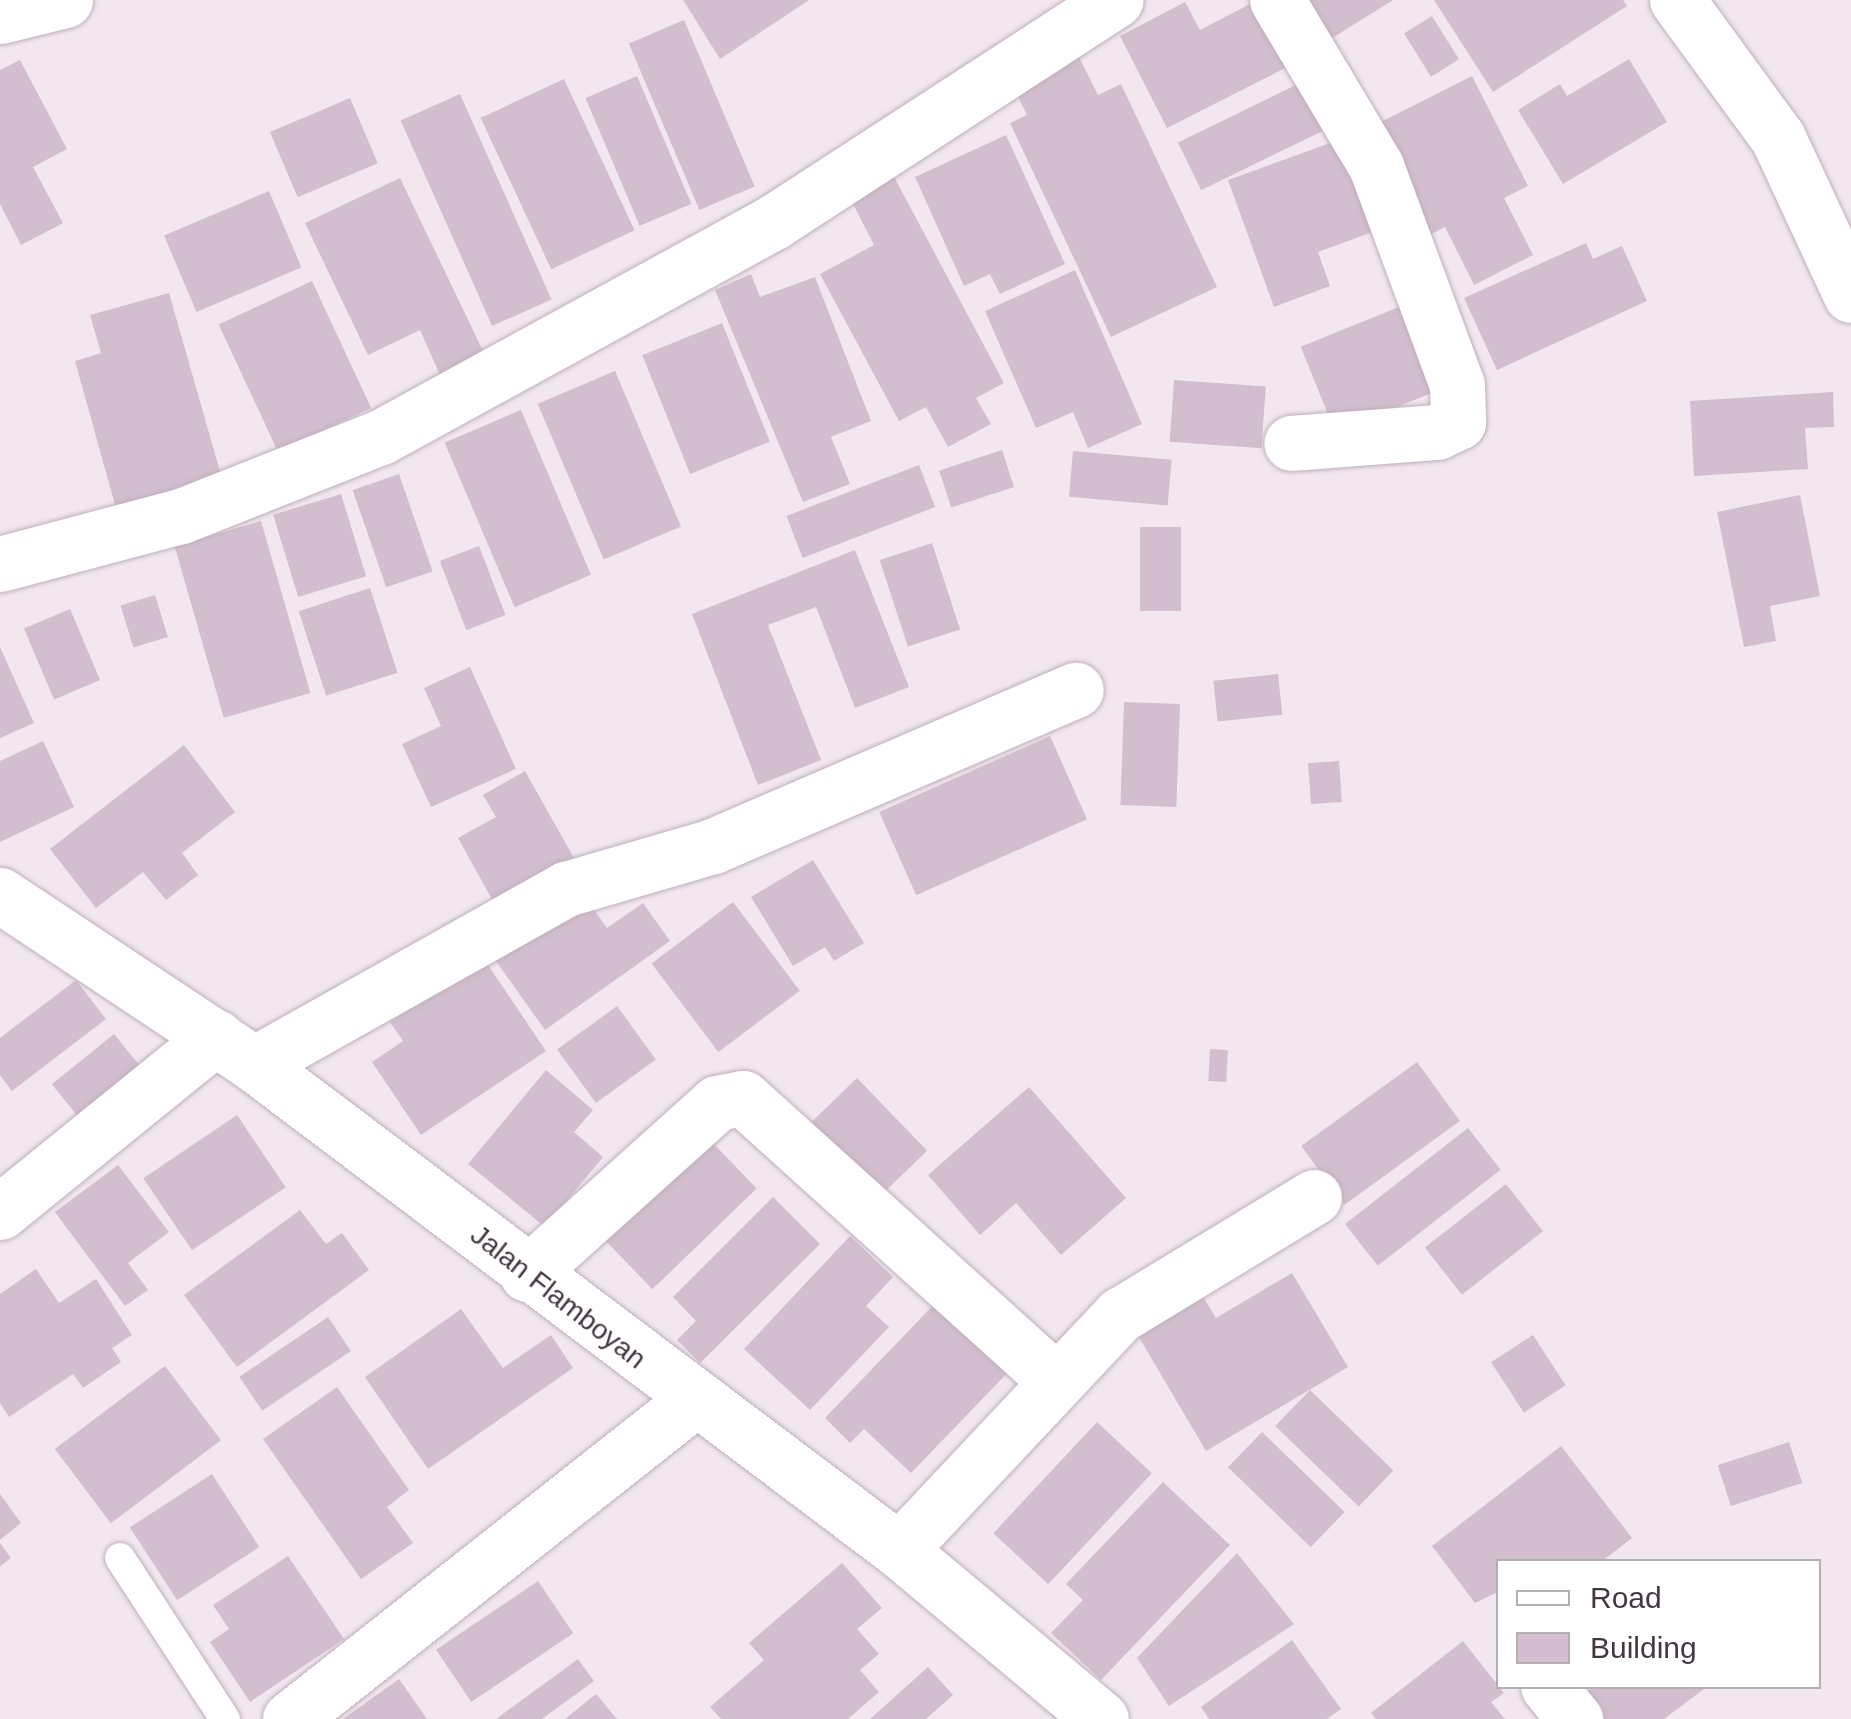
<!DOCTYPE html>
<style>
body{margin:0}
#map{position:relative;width:1851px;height:1719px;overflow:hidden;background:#f2e7ef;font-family:Arial,sans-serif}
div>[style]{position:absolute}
.building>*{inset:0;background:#d2becf;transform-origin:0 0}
.roads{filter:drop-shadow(0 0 2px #bfaebc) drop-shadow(0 0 2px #bfaebc)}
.service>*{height:30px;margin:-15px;padding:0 15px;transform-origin:15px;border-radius:15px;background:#fff}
.minor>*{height:55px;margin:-27.5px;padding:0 27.5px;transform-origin:27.5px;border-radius:27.5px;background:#fff}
span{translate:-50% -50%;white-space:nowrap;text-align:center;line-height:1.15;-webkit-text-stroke:10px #fff;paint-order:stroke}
.street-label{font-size:28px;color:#443742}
.legend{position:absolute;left:1496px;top:1559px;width:325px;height:130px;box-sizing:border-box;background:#fff;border:2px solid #b4afb3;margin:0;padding:12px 18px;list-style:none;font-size:30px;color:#443742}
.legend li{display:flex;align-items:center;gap:20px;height:50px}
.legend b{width:50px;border:2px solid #b4afb3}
</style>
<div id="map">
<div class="building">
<i style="clip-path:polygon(683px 0,809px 0,720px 59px)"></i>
<i style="clip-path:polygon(1299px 0,1393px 0,1326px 42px)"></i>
<i style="clip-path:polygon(1434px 0,1623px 0,1627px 6px,1493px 92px)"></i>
<i style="clip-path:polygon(1185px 2px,1200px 30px,1254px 2px,1287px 67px,1167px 128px,1120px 36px)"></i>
<i style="left:1432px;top:16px;width:51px;height:33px;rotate:58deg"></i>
<i style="left:684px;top:20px;width:181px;height:60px;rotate:67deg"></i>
<i style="clip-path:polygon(1077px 53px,1098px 95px,1121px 84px,1217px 287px,1111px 337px,1010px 123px,1027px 115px,1012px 84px)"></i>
<i style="clip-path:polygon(1629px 59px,1667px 122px,1563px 184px,1518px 110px,1560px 84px,1567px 96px)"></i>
<i style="clip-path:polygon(20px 60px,67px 149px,33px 167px,63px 223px,21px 245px,0 204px,0 70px)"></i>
<i style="left:637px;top:76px;width:139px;height:56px;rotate:67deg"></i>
<i style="clip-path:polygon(1472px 76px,1528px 186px,1504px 198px,1533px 255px,1474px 285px,1445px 227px,1426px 237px,1371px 127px)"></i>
<i style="left:564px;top:79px;width:167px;height:92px;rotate:65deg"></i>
<i style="left:1302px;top:82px;width:53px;height:138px;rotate:64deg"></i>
<i style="left:460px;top:94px;width:225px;height:65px;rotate:66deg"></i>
<i style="left:350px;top:98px;width:71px;height:87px;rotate:67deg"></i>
<i style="clip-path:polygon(1006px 135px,1065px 264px,1000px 294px,990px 274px,964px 286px,915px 177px)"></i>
<i style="clip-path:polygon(1344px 138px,1378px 230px,1318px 252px,1330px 286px,1274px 307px,1228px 180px)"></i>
<i style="clip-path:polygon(892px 173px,1004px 383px,976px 398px,991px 424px,948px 447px,926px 407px,899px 421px,820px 274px,874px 245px,849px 196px)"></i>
<i style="clip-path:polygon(400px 178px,484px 353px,440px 375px,420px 330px,368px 355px,305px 223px)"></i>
<i style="left:269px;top:191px;width:83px;height:114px;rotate:67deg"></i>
<i style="clip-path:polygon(1586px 243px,1593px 259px,1622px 246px,1647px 301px,1497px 370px,1464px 298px)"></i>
<i style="clip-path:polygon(1075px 270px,1142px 424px,1088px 448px,1073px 412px,1036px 428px,985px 311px)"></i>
<i style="clip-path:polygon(751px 274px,760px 297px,815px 277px,871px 421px,831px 437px,850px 484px,803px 502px,715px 290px)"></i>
<i style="left:312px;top:281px;width:140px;height:103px;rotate:65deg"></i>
<i style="clip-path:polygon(169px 293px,223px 482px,117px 512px,75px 361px,101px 353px,90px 315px)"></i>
<i style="left:1399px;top:307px;width:92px;height:106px;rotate:68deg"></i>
<i style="left:722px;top:323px;width:128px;height:86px;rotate:68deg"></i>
<i style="left:615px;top:371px;width:169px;height:84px;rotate:67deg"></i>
<i style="left:1174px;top:380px;width:92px;height:62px;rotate:4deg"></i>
<i style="clip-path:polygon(1833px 392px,1834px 427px,1805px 428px,1808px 469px,1694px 476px,1690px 401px)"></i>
<i style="left:521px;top:410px;width:179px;height:83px;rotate:67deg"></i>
<i style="left:1002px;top:450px;width:39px;height:66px;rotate:72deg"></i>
<i style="left:1073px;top:451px;width:99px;height:46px;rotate:5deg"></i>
<i style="left:919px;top:465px;width:45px;height:142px;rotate:69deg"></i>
<i style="left:399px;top:474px;width:103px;height:49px;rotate:71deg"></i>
<i style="left:341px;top:494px;width:86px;height:71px;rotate:73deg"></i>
<i style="clip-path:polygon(1800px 495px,1820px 596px,1770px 606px,1776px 641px,1744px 647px,1717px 512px)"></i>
<i style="left:261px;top:521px;width:179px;height:90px;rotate:74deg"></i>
<i style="left:1181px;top:527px;width:84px;height:41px;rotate:90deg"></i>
<i style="left:932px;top:543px;width:91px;height:55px;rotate:72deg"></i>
<i style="left:479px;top:546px;width:74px;height:42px;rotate:69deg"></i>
<i style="clip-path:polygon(855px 550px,909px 687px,855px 708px,816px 607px,768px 625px,821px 760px,758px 785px,692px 614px)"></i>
<i style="left:370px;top:588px;width:89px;height:75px;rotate:72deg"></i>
<i style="left:155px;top:595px;width:44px;height:36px;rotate:73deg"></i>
<i style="left:70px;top:609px;width:77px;height:50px;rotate:67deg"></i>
<i style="clip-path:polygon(0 647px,34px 723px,0 738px)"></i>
<i style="clip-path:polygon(470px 667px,516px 769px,431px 807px,402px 744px,441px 726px,424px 688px)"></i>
<i style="left:1278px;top:674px;width:41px;height:65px;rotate:84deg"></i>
<i style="left:1124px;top:702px;width:56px;height:103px;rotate:2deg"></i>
<i style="left:1050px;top:736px;width:91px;height:187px;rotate:66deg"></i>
<i style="clip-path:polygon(43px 741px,74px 807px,0 842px,0 761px)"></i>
<i style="clip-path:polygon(184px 745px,235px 812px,182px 853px,198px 875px,166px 900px,143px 872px,96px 908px,50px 849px)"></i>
<i style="left:1339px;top:761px;width:41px;height:31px;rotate:86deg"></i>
<i style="clip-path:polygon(525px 771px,574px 858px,494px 903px,458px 838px,496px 817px,483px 795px)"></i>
<i style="clip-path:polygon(813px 860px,864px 943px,834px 961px,825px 947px,793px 966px,751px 897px)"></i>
<i style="clip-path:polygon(582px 893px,607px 928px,643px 903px,670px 941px,545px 1030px,493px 957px)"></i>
<i style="left:733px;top:902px;width:111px;height:102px;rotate:53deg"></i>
<i style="clip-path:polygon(484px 959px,546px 1051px,421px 1135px,372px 1062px,403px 1041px,390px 1022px)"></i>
<i style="clip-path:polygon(76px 980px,106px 1019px,12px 1091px,0 1075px,0 1038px)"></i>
<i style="left:617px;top:1006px;width:66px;height:74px;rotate:54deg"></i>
<i style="left:114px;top:1034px;width:45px;height:80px;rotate:51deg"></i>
<i style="left:1210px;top:1049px;width:18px;height:32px;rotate:3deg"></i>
<i style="left:1417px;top:1062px;width:73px;height:143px;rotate:54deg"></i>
<i style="clip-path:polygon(546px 1070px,593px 1110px,574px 1132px,603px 1157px,545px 1227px,468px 1164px)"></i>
<i style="left:857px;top:1078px;width:101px;height:69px;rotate:46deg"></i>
<i style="clip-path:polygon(1029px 1087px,1126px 1198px,1061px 1255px,1016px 1203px,980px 1235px,928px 1175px)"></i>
<i style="left:237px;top:1115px;width:87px;height:113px;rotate:56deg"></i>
<i style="left:1468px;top:1128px;width:53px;height:156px;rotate:52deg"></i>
<i style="left:706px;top:1136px;width:73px;height:145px;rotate:46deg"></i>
<i style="clip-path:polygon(118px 1165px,169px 1232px,128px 1263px,148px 1290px,125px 1306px,55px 1212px)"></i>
<i style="left:1506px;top:1184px;width:60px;height:103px;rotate:52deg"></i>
<i style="clip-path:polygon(773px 1197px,820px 1244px,700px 1363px,677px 1340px,696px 1321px,673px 1297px)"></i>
<i style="clip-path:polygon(300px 1210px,326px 1244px,342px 1233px,369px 1270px,237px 1367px,184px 1295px)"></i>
<i style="clip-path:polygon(850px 1236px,893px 1277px,866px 1306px,889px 1327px,810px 1410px,744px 1349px)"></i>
<i style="clip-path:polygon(36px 1269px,59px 1303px,96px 1279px,132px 1335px,112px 1348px,121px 1362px,83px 1388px,73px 1374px,9px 1417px,0 1403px,0 1294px)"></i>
<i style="clip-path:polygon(1292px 1273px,1348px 1367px,1206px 1451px,1137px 1334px,1202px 1295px,1216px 1318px)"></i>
<i style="clip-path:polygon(943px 1295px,1016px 1364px,911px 1473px,864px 1429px,850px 1443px,825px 1418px)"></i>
<i style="clip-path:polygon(461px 1309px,503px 1368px,551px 1335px,573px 1368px,428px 1469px,365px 1377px)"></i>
<i style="left:328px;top:1317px;width:41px;height:107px;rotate:56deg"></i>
<i style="left:1533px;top:1335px;width:60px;height:50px;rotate:57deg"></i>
<i style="left:165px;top:1366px;width:93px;height:138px;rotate:53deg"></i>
<i style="clip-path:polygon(337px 1387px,409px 1490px,387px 1507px,413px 1543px,361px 1579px,263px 1439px)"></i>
<i style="left:1310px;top:1390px;width:116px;height:50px;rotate:44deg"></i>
<i style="left:1097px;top:1422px;width:75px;height:152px;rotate:43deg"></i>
<i style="left:1262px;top:1432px;width:115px;height:49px;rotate:44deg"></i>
<i style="left:1789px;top:1442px;width:43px;height:75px;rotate:72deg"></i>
<i style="clip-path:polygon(1561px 1446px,1632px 1538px,1601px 1562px,1498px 1562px,1498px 1592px,1475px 1603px,1432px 1546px)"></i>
<i style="left:212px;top:1474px;width:87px;height:98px;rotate:57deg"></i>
<i style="clip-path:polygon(1163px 1482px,1230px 1545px,1101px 1680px,1051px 1633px,1083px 1600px,1066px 1584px)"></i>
<i style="clip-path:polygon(0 1494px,21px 1523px,0 1540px)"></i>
<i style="clip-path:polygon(0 1543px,11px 1558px,0 1566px)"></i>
<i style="clip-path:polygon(1237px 1553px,1294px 1624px,1169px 1706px,1137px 1658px)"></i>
<i style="clip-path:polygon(288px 1556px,344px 1639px,250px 1702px,210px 1642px,229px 1629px,213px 1605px)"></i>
<i style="clip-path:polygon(842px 1563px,882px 1608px,857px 1629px,879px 1654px,860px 1670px,879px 1692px,848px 1719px,721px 1719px,710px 1707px,764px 1660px,749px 1643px)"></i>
<i style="left:538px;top:1581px;width:63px;height:123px;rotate:56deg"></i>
<i style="clip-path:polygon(1292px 1640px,1341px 1709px,1327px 1719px,1209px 1719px,1201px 1707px)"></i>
<i style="clip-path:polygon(1463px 1641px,1504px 1693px,1491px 1702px,1505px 1719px,1376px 1719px,1371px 1713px)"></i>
<i style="clip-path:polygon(578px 1659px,594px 1681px,542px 1719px,496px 1719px)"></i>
<i style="clip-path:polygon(928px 1667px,953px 1695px,926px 1719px,870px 1719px)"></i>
<i style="clip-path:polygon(399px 1679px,427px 1719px,343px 1719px)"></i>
<i style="clip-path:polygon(1595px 1686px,1708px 1686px,1664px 1719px,1603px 1719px,1585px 1694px)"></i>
<i style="clip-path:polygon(596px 1694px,617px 1719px,565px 1719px)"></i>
</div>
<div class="roads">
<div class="service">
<i style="left:120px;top:1558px;width:192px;rotate:56.9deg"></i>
</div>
<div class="minor">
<i style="left:1277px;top:0;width:193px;rotate:59.2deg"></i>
<i style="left:1376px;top:166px;width:233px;rotate:69.7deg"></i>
<i style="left:1457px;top:385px;width:37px;rotate:88deg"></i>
<i style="left:1458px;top:422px;width:23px;rotate:155deg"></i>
<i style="left:1437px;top:432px;width:146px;rotate:175.7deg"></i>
<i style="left:1677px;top:0;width:171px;rotate:53.8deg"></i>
<i style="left:1778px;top:138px;width:173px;rotate:65.1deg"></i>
<i style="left:0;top:16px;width:67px;rotate:-13.8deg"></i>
<i style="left:0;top:564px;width:187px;rotate:-14.9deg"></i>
<i style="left:181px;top:516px;width:215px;rotate:-21.6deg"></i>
<i style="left:381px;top:437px;width:449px;rotate:-28.7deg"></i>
<i style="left:775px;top:221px;width:406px;rotate:-33deg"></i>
<i style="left:0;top:895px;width:305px;rotate:33.6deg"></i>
<i style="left:254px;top:1064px;width:808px;rotate:37deg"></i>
<i style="left:899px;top:1550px;width:263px;rotate:39.9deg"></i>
<i style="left:254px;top:1064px;width:358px;rotate:-29.3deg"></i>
<i style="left:566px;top:889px;width:153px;rotate:-16.3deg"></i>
<i style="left:713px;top:846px;width:395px;rotate:-23.3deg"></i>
<i style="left:0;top:1212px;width:278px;rotate:-39deg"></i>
<i style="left:527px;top:1274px;width:256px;rotate:-42deg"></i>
<i style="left:717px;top:1103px;width:26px;rotate:-11deg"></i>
<i style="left:743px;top:1098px;width:418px;rotate:42.1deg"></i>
<i style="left:899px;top:1550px;width:323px;rotate:-46.8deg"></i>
<i style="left:1120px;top:1315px;width:227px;rotate:-31.3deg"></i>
<i style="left:1548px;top:1686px;width:43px;rotate:50.7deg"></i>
<i style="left:290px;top:1719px;width:513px;rotate:-38.28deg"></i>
</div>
</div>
<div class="street-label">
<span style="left:558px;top:1297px;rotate:38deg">Jalan Flamboyan</span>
</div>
<ul class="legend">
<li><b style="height:12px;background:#fff"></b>Road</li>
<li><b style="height:28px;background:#d2becf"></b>Building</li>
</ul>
</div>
